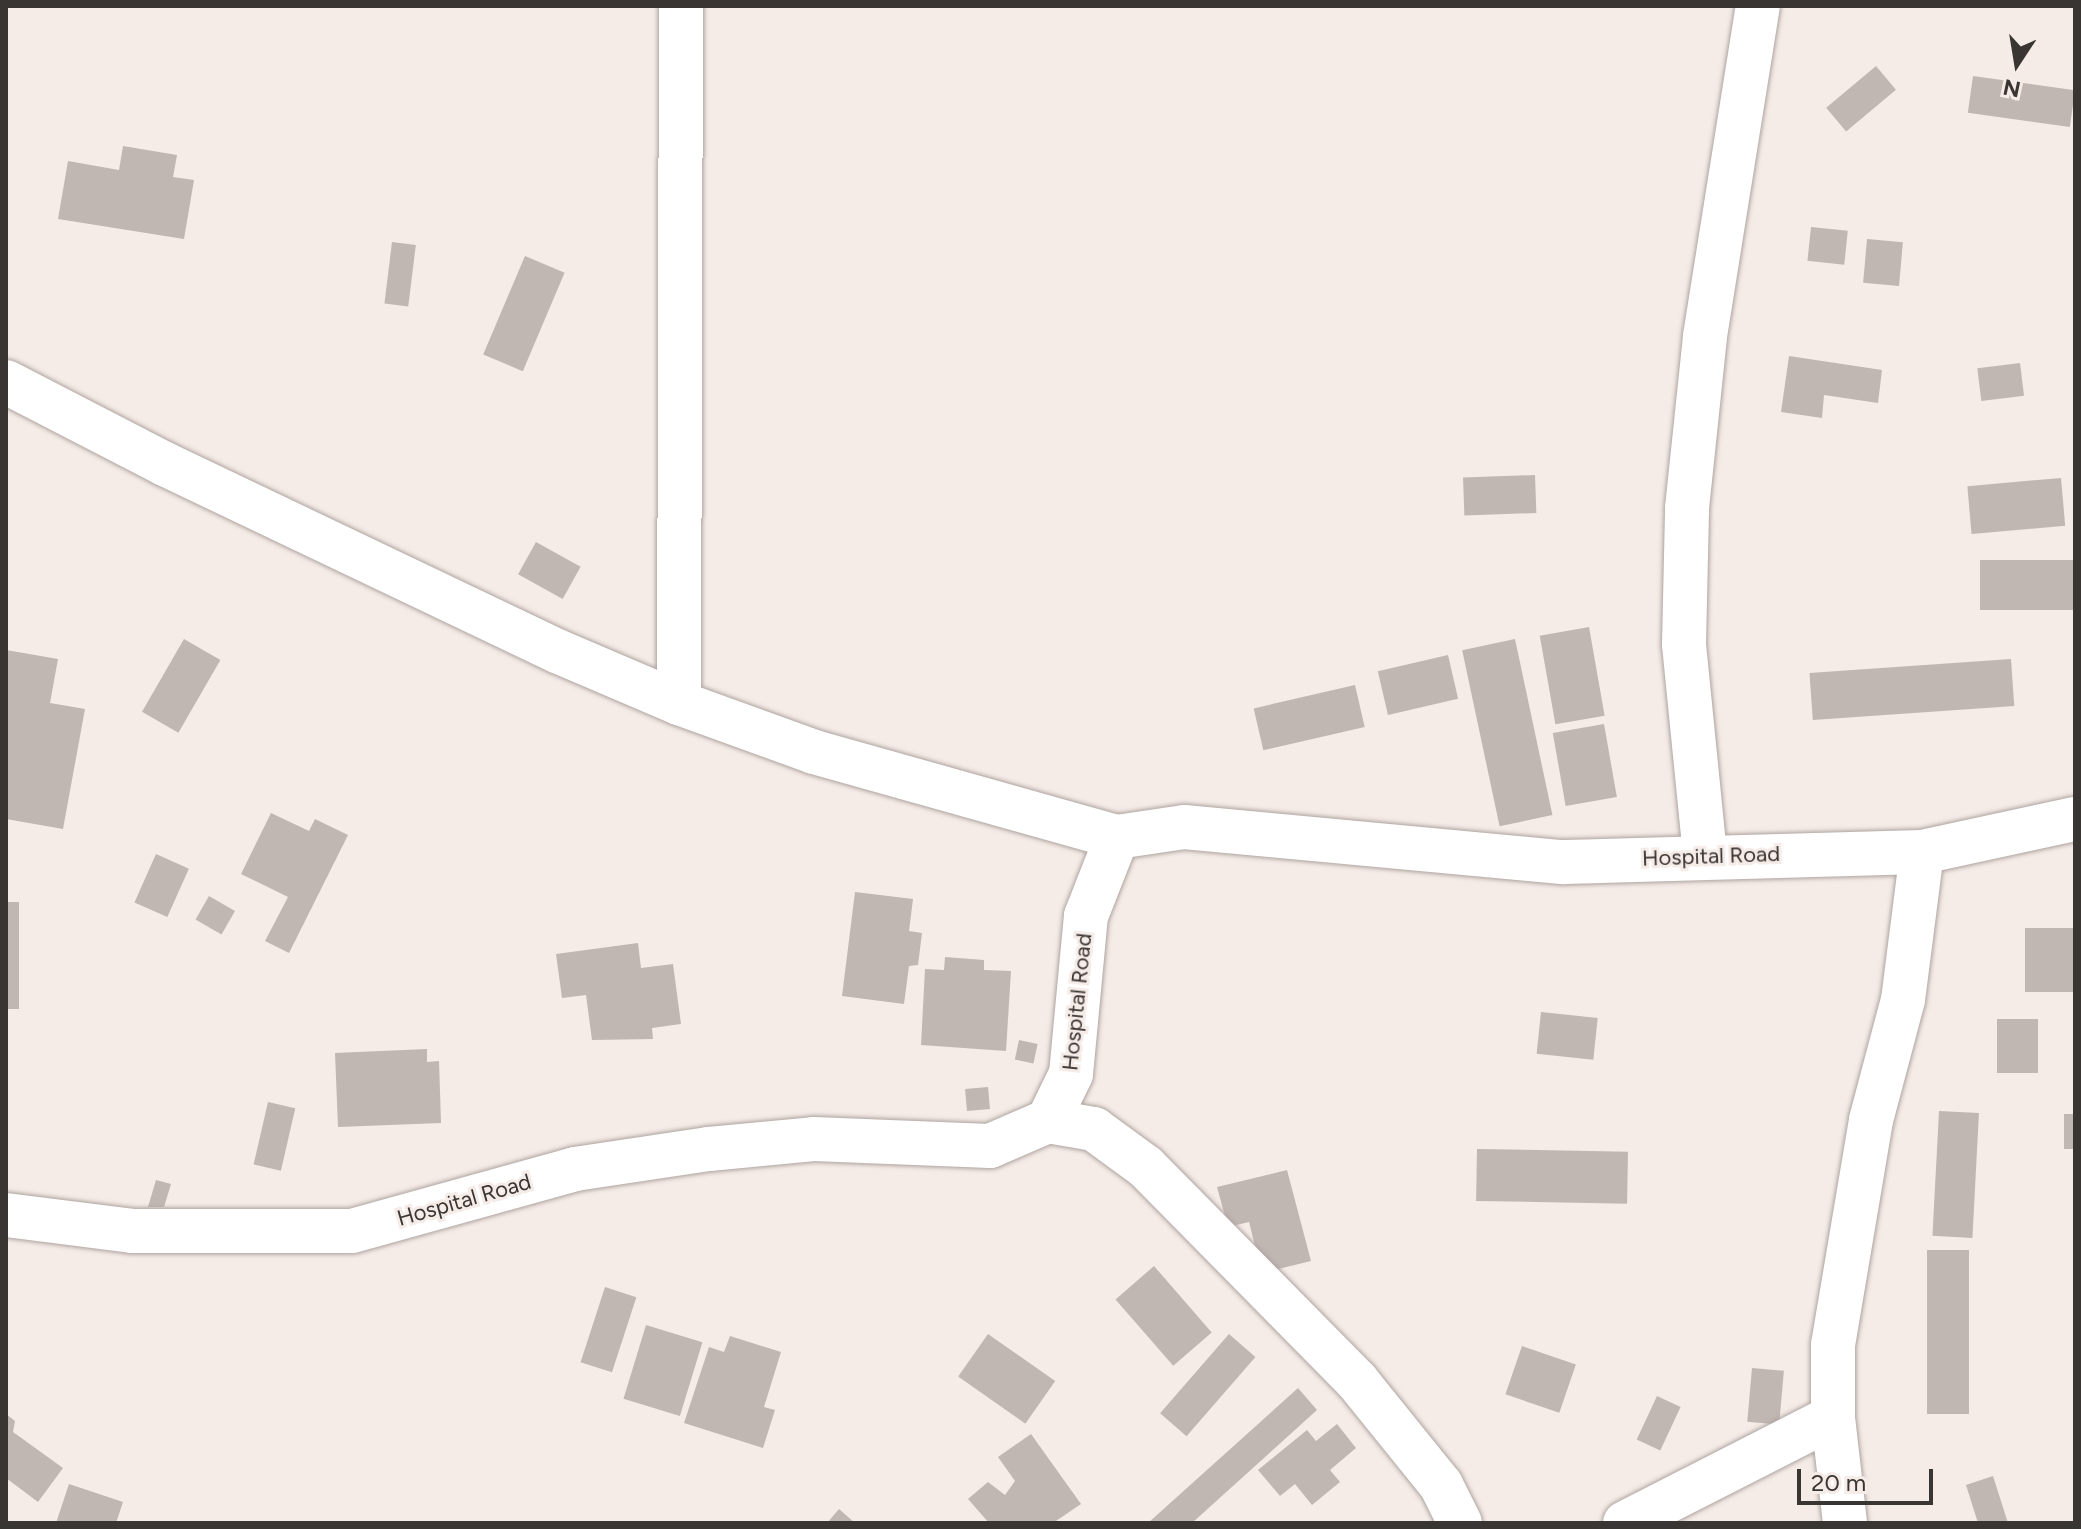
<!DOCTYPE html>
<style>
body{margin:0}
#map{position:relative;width:2081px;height:1529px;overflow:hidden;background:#f5ebe7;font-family:Figtree,sans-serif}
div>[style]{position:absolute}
.building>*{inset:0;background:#c0b6b2;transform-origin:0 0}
.roads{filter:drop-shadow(0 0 2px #aea4a0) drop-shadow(0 0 2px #aea4a0)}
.street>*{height:44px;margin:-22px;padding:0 22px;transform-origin:22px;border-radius:22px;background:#fff}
span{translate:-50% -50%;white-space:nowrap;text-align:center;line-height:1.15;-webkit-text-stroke:6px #f5ebe7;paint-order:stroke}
.street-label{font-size:22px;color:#393533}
.frame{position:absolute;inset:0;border:8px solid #393533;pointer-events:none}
.north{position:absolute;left:1977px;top:24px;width:80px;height:80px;-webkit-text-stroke:6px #f5ebe7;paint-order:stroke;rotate:192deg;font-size:22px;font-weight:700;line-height:32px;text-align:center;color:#393533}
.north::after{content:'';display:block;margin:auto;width:28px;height:36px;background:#393533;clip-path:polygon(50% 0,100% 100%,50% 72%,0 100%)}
.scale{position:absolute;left:1797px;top:1469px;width:136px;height:36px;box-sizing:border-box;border:4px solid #393533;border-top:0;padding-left:10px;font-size:24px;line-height:28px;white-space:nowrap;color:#393533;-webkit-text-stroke:6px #f5ebe7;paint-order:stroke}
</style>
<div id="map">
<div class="building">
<i style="left:1876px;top:66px;width:31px;height:65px;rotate:50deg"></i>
<i style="left:1973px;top:76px;width:103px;height:37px;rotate:8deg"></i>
<i style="clip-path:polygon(123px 146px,177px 155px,173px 177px,194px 180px,184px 239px,58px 219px,68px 161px,119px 170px)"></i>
<i style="left:1811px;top:227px;width:37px;height:34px;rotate:6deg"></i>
<i style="left:1867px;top:239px;width:36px;height:44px;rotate:5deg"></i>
<i style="left:392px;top:242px;width:24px;height:62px;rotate:7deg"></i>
<i style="left:525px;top:256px;width:43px;height:107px;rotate:23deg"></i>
<i style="clip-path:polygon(1789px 356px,1882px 370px,1878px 403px,1824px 395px,1822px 418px,1781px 412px)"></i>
<i style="left:2020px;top:363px;width:33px;height:43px;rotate:83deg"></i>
<i style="left:1535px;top:475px;width:38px;height:72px;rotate:88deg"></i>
<i style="left:2061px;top:478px;width:48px;height:94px;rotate:85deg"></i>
<i style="left:536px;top:542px;width:51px;height:37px;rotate:29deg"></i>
<i style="left:2075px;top:560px;width:50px;height:95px;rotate:90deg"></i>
<i style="left:1589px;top:627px;width:90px;height:50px;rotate:80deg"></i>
<i style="left:184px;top:639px;width:42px;height:84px;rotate:30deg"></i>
<i style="left:1515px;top:639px;width:180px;height:54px;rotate:78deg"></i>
<i style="clip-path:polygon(6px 650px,58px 659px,50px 703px,85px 709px,63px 829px,6px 819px)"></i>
<i style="left:1448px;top:655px;width:45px;height:72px;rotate:77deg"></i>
<i style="left:2011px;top:659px;width:47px;height:202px;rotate:86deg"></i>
<i style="left:1355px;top:685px;width:43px;height:104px;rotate:77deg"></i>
<i style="left:1604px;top:724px;width:74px;height:52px;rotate:80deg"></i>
<i style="clip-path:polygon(271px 813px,309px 831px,315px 819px,348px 835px,289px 953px,265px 941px,288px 897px,241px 874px)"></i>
<i style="left:156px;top:854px;width:36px;height:53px;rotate:24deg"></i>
<i style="clip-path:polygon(855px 892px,913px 899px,909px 931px,922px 933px,918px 965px,909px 966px,904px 1004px,842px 996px)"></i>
<i style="left:209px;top:896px;width:30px;height:27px;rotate:30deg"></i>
<i style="left:6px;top:902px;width:13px;height:107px"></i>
<i style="left:2075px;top:928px;width:64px;height:50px;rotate:90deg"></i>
<i style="clip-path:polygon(638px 943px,641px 968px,673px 964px,681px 1024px,652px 1028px,653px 1039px,592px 1040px,586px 995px,562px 998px,556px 954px)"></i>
<i style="clip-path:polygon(945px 957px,984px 960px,984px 970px,1011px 971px,1006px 1051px,921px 1045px,925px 969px,944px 970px)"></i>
<i style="left:1541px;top:1012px;width:57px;height:42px;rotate:6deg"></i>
<i style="left:1997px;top:1019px;width:41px;height:54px"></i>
<i style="left:1019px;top:1040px;width:19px;height:20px;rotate:12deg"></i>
<i style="clip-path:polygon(427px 1049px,427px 1062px,439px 1061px,441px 1123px,338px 1127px,335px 1053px)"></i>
<i style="left:988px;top:1087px;width:22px;height:23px;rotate:85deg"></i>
<i style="left:268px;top:1102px;width:28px;height:64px;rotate:13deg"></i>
<i style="left:1939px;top:1111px;width:40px;height:125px;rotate:3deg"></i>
<i style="left:2064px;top:1114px;width:11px;height:35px"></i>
<i style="left:1477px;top:1149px;width:151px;height:52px;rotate:1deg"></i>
<i style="clip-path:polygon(1287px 1170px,1311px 1261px,1262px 1273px,1249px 1222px,1228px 1227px,1217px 1187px)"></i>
<i style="clip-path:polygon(156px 1180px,171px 1184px,164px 1207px,148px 1207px)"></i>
<i style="left:1927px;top:1250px;width:42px;height:164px"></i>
<i style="left:1154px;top:1266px;width:88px;height:51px;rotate:49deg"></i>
<i style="left:605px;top:1287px;width:33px;height:79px;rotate:18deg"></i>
<i style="left:646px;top:1325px;width:59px;height:77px;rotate:17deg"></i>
<i style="left:988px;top:1334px;width:82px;height:52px;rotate:35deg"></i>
<i style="left:1229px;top:1334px;width:35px;height:105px;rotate:41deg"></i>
<i style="clip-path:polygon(730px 1336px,781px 1352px,764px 1407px,775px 1410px,763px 1448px,684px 1423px,709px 1347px,724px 1352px)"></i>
<i style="left:1522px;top:1346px;width:57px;height:51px;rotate:19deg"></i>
<i style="left:1752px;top:1368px;width:32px;height:54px;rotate:5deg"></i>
<i style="clip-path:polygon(1298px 1388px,1317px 1410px,1192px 1523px,1148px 1523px)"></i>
<i style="left:1657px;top:1396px;width:26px;height:48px;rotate:25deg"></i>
<i style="clip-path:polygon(6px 1414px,15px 1421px,13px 1432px,63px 1468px,38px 1502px,6px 1478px)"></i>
<i style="clip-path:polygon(1337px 1424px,1356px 1448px,1330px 1470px,1340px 1482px,1312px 1505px,1295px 1484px,1280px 1496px,1258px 1470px,1307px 1430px,1316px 1441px)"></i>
<i style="clip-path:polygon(1031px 1434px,1081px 1504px,1053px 1523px,989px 1523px,968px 1499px,988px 1482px,1005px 1495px,1015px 1481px,998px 1457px)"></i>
<i style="clip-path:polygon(1993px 1476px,2008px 1523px,1978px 1523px,1966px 1485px)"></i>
<i style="clip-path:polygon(69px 1484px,123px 1502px,116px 1523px,56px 1523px)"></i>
<i style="clip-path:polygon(839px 1509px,855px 1523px,827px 1523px)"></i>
</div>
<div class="roads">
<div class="street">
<i style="left:6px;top:382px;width:179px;rotate:27.3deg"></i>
<i style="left:165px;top:464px;width:434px;rotate:25.5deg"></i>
<i style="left:557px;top:651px;width:133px;rotate:23.1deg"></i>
<i style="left:679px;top:703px;width:144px;rotate:19.9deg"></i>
<i style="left:814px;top:752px;width:315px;rotate:15.7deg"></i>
<i style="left:679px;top:703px;width:697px;rotate:-89.84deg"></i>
<i style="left:1705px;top:855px;width:212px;rotate:-95.7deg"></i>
<i style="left:1684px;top:644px;width:136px;rotate:-88.7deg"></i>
<i style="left:1687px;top:508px;width:173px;rotate:-84deg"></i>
<i style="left:1705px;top:336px;width:334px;rotate:-80.9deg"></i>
<i style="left:1048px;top:1121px;width:47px;rotate:9.9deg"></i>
<i style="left:1094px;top:1129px;width:64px;rotate:36.2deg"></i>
<i style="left:1146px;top:1167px;width:301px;rotate:45.4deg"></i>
<i style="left:1357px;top:1381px;width:134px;rotate:51.1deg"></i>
<i style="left:1441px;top:1485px;width:42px;rotate:63.4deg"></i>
<i style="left:6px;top:1215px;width:127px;rotate:7.2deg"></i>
<i style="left:132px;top:1231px;width:220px"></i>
<i style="left:352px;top:1231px;width:231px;rotate:-15.5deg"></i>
<i style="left:575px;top:1169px;width:135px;rotate:-8.5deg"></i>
<i style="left:709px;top:1149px;width:105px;rotate:-5.4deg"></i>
<i style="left:814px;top:1139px;width:176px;rotate:2.3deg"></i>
<i style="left:990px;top:1146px;width:63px;rotate:-23.3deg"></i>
<i style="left:1048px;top:1121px;width:52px;rotate:-63.9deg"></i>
<i style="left:1071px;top:1074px;width:159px;rotate:-84.6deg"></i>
<i style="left:1086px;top:916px;width:85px;rotate:-68.6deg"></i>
<i style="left:1117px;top:837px;width:68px;rotate:-8.5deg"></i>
<i style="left:1184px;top:827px;width:382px;rotate:5.3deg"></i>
<i style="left:1564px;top:862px;width:358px;rotate:-1.6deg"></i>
<i style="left:1922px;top:852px;width:157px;rotate:-12.2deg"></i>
<i style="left:1625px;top:1523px;width:233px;rotate:-27deg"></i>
<i style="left:1845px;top:1523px;width:107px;rotate:-96.5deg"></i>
<i style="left:1833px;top:1417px;width:72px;rotate:-90deg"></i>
<i style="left:1833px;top:1345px;width:228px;rotate:-80.4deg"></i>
<i style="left:1871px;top:1120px;width:124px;rotate:-75.1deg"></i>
<i style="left:1903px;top:1000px;width:149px;rotate:-82.7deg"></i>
</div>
</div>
<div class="street-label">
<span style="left:1711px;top:856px;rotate:-2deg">Hospital Road</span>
<span style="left:1077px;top:1002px;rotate:-84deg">Hospital Road</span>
<span style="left:464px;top:1200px;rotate:-16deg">Hospital Road</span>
</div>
<div class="frame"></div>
<div class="north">N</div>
<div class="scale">20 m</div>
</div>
